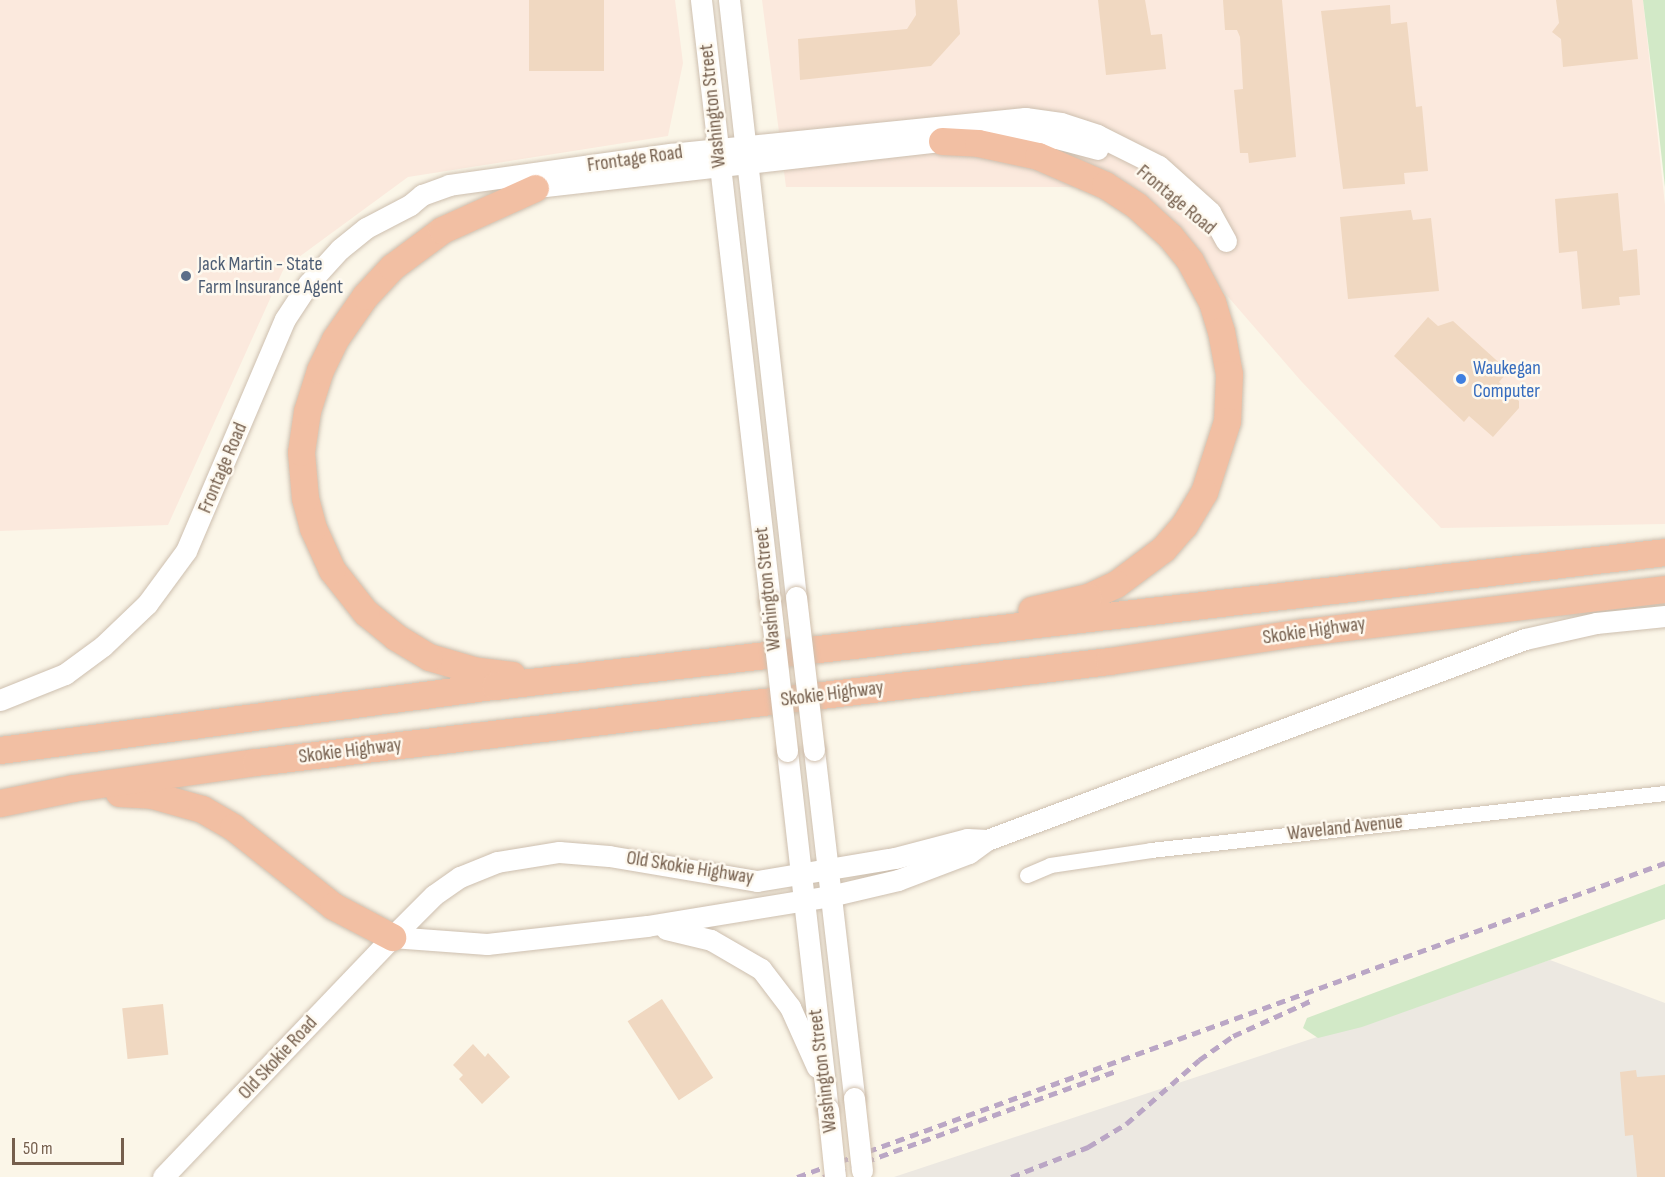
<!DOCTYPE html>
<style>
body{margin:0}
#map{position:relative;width:1665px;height:1177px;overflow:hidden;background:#fbf6e8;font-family:"Sofia Sans Condensed",sans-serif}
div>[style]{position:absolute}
.commercial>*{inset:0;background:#fbe9dd}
.industrial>*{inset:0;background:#ece8e1}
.green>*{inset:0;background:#d2e9c7}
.building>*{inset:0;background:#f0d8c1;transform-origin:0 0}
.roads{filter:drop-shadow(0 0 2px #cdbfaf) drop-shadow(0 0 2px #cdbfaf)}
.street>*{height:15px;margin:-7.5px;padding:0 7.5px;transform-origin:7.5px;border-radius:7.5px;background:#fff}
.secondary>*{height:21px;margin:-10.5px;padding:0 10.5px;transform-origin:10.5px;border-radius:10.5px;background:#fff}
.highway>*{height:27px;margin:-13.5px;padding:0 13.5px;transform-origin:13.5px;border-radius:13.5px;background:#f2bfa3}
.rail>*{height:4.5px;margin-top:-2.25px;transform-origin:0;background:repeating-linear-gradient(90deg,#baa6c5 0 9px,transparent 0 15px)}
.bridges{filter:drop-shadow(0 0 2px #d0bfac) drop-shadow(0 0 2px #d0bfac)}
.secondary-bridge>*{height:21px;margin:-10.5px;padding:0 10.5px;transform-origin:10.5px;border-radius:10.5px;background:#fff}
.dots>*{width:16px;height:16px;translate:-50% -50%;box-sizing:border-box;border:3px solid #fef9ef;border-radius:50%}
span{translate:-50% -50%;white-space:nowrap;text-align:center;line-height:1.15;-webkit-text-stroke:5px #fef9ef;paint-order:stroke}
.street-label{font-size:20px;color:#755f4d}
.service-label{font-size:20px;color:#4e5e75}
.left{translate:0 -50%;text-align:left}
.shop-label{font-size:20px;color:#366cbe}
.scale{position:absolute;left:12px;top:1138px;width:112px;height:27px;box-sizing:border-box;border:3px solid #755f4d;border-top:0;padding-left:8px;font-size:18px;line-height:21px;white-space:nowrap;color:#755f4d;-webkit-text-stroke:4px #fef9ef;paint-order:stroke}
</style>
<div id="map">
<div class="commercial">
<i style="clip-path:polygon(0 0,675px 0,683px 63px,668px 136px,408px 177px,284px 268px,168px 525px,0 531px)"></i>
<i style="clip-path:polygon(762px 0,1643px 0,1665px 205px,1665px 524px,1441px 528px,1301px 381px,1133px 187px,786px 187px)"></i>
</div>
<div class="industrial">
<i style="clip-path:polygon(1550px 960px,1665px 1003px,1665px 1177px,894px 1177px)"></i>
</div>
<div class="green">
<i style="clip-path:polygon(1643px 0,1665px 0,1665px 187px,1657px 116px)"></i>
<i style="clip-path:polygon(1665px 884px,1665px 919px,1362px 1027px,1318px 1038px,1303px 1028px,1307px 1018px)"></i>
</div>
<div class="building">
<i style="left:529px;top:0;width:75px;height:71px"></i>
<i style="clip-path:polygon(915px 0,957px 0,960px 34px,931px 66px,800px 80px,798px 39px,907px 29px,916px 15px)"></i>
<i style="clip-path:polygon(1098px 0,1145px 0,1151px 35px,1162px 34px,1166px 69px,1106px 75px)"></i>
<i style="clip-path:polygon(1223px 0,1282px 0,1296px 157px,1249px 163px,1248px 153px,1240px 153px,1234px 90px,1243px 89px,1240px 37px,1237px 30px,1225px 30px)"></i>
<i style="clip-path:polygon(1556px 0,1632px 0,1638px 59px,1563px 67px,1561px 39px,1552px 32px,1559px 23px)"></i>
<i style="clip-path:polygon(1390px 5px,1391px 24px,1407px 22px,1416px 107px,1422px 106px,1428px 171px,1404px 173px,1405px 184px,1343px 189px,1321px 11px)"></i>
<i style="clip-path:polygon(1618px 193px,1623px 251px,1637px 249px,1640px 295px,1619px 297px,1620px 305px,1582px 309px,1577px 251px,1559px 253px,1555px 199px)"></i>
<i style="clip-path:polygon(1411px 210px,1413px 220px,1431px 218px,1439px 291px,1348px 299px,1340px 217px)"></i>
<i style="clip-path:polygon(1428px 317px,1438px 326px,1453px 321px,1505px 368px,1506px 374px,1499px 382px,1519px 401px,1519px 408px,1493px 437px,1469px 416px,1464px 422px,1394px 356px)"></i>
<i style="left:662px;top:999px;width:94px;height:41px;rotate:57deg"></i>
<i style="left:163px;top:1004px;width:51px;height:41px;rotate:84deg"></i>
<i style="clip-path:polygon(473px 1044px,485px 1057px,488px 1053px,510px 1077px,482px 1104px,459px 1079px,463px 1075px,453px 1065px)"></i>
<i style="clip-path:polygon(1636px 1070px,1637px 1077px,1665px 1075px,1665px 1177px,1637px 1177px,1633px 1135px,1625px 1136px,1620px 1072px)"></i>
</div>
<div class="roads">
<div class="street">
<i style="left:1027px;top:875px;width:25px;rotate:-23deg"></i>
<i style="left:1050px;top:865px;width:102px;rotate:-8.4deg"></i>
<i style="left:1151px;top:850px;width:517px;rotate:-6.33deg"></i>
</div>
<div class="secondary">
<i style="left:701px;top:0;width:605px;rotate:83.45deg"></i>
<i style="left:729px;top:0;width:601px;rotate:83.6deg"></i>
<i style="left:519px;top:189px;width:492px;rotate:-6.5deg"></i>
<i style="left:1008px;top:133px;width:49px;rotate:5.8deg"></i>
<i style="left:1057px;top:138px;width:42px;rotate:15deg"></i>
<i style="left:0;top:700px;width:70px;rotate:-21.8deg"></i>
<i style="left:65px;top:674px;width:47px;rotate:-36.4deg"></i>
<i style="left:103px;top:646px;width:61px;rotate:-43.7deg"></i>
<i style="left:147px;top:604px;width:66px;rotate:-53.7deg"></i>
<i style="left:186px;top:551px;width:252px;rotate:-66.9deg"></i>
<i style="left:285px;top:319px;width:42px;rotate:-56.7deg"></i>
<i style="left:308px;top:284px;width:47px;rotate:-47.6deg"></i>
<i style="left:340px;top:249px;width:33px;rotate:-39deg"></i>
<i style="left:366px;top:228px;width:50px;rotate:-27.6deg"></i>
<i style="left:410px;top:205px;width:16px;rotate:-40deg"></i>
<i style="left:422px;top:195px;width:29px;rotate:-20deg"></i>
<i style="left:449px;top:185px;width:223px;rotate:-8deg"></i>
<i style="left:670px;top:154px;width:357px;rotate:-5.8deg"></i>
<i style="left:1025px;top:118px;width:36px;rotate:8deg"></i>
<i style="left:1061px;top:123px;width:38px;rotate:18deg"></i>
<i style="left:1097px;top:135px;width:69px;rotate:26.6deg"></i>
<i style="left:1159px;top:166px;width:69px;rotate:42deg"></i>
<i style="left:1210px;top:212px;width:33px;rotate:61deg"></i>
<i style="left:814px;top:750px;width:350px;rotate:83.4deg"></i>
<i style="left:787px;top:751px;width:360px;rotate:83.5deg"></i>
<i style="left:666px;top:929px;width:46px;rotate:13.7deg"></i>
<i style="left:711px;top:940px;width:58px;rotate:30.1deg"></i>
<i style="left:761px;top:969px;width:48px;rotate:52.7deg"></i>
<i style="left:790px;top:1007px;width:66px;rotate:65.8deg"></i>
<i style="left:392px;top:937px;width:95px;rotate:4.2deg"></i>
<i style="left:487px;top:944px;width:161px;rotate:-6.4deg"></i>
<i style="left:647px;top:926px;width:185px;rotate:-9.3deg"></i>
<i style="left:830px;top:896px;width:70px;rotate:-13.2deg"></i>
<i style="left:898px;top:880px;width:76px;rotate:-20.8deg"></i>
<i style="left:969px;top:853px;width:22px;rotate:-36deg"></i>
<i style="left:987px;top:840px;width:574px;rotate:-20.49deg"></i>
<i style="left:1525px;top:639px;width:73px;rotate:-12.7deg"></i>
<i style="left:1596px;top:623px;width:69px;rotate:-5.8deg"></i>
<i style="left:163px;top:1177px;width:332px;rotate:-46.3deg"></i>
<i style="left:392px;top:937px;width:59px;rotate:-45deg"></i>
<i style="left:434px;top:895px;width:32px;rotate:-35deg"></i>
<i style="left:460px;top:877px;width:40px;rotate:-22deg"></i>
<i style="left:497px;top:862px;width:63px;rotate:-9.2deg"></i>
<i style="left:559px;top:852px;width:50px;rotate:4.6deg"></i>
<i style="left:609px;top:856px;width:150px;rotate:9.6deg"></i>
<i style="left:757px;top:881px;width:140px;rotate:-9.5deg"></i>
<i style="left:895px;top:858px;width:74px;rotate:-14.8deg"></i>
<i style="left:967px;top:839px;width:20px;rotate:3deg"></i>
</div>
<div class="highway">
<i style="left:942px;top:141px;width:36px;rotate:3deg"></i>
<i style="left:978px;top:143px;width:61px;rotate:12.2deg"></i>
<i style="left:1038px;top:156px;width:73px;rotate:23.4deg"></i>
<i style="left:1105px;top:185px;width:38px;rotate:33deg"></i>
<i style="left:1137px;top:206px;width:45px;rotate:42.3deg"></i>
<i style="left:1170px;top:236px;width:32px;rotate:51deg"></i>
<i style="left:1190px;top:261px;width:47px;rotate:61.8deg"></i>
<i style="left:1212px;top:302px;width:30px;rotate:73deg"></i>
<i style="left:1221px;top:331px;width:44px;rotate:79.5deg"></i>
<i style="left:1229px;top:374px;width:47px;rotate:92.4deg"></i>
<i style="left:1227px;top:421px;width:75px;rotate:107.9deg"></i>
<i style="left:1204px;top:492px;width:39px;rotate:121deg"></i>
<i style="left:1184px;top:525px;width:32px;rotate:131deg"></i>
<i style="left:1163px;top:549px;width:59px;rotate:143.3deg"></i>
<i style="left:1116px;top:584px;width:31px;rotate:155deg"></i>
<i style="left:1088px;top:597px;width:58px;rotate:167.2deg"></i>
<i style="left:512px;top:675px;width:35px;rotate:-173deg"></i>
<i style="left:477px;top:671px;width:50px;rotate:-163.7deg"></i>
<i style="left:429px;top:657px;width:39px;rotate:-149deg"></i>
<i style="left:396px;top:637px;width:38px;rotate:-141deg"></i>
<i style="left:366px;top:613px;width:55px;rotate:-128.3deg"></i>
<i style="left:332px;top:570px;width:46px;rotate:-114.3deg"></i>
<i style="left:313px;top:528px;width:31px;rotate:-105deg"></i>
<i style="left:305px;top:498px;width:46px;rotate:-95deg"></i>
<i style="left:301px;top:452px;width:41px;rotate:-81.7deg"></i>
<i style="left:307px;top:411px;width:43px;rotate:-72.4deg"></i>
<i style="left:320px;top:370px;width:34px;rotate:-64deg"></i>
<i style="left:335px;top:339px;width:52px;rotate:-55.1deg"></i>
<i style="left:365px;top:296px;width:40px;rotate:-47deg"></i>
<i style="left:392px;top:267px;width:62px;rotate:-36.5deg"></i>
<i style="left:442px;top:230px;width:102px;rotate:-24.3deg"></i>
<i style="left:0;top:750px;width:499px;rotate:-7.4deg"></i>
<i style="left:495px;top:686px;width:1178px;rotate:-6.53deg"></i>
<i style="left:119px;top:793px;width:33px;rotate:3deg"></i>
<i style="left:152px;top:795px;width:52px;rotate:15.6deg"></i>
<i style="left:202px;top:809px;width:36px;rotate:30deg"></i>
<i style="left:233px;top:827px;width:127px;rotate:38.3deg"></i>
<i style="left:333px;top:906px;width:67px;rotate:27.7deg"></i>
<i style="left:0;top:803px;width:75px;rotate:-11.6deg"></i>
<i style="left:73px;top:788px;width:185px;rotate:-8.1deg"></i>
<i style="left:256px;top:762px;width:859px;rotate:-6.75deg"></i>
<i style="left:1109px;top:661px;width:197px;rotate:-8.5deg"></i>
<i style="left:1304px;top:632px;width:364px;rotate:-6.8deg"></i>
</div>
</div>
<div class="rail">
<i style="left:797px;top:1177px;width:923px;rotate:-19.89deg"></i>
<i style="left:823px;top:1177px;width:314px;rotate:-19.9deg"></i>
<i style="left:1011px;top:1177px;width:83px;rotate:-21.3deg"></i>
<i style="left:1088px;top:1147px;width:44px;rotate:-31.2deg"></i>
<i style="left:1126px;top:1124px;width:97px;rotate:-41.2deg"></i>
<i style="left:1199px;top:1060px;width:42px;rotate:-35.2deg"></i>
<i style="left:1233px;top:1036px;width:85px;rotate:-24.4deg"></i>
</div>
<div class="bridges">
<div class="secondary-bridge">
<i style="left:796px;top:597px;width:154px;rotate:83.3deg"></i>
<i style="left:770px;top:601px;width:151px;rotate:83.5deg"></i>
<i style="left:854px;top:1098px;width:73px;rotate:83.7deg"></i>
<i style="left:828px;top:1109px;width:68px;rotate:84.1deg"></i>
</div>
</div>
<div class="dots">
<i style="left:186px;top:276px;background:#5c6f8a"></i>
<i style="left:1461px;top:379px;background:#3f7fe0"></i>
</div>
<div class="street-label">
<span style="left:713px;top:106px;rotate:-96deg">Washington Street</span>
<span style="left:635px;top:159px;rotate:-8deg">Frontage Road</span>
<span style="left:1176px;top:200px;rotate:40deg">Frontage Road</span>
<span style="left:223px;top:468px;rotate:-67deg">Frontage Road</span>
<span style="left:768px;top:589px;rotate:-96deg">Washington Street</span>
<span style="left:1314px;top:631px;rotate:-8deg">Skokie Highway</span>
<span style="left:832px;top:694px;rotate:-7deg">Skokie Highway</span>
<span style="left:350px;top:751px;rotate:-7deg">Skokie Highway</span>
<span style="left:1345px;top:828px;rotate:-6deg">Waveland Avenue</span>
<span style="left:690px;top:868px;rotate:9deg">Old Skokie Highway</span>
<span style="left:278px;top:1058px;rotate:-47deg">Old Skokie Road</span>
<span style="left:823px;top:1071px;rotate:-97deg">Washington Street</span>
</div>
<div class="service-label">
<span class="left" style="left:198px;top:276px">Jack Martin - State<br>Farm Insurance Agent</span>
</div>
<div class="shop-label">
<span class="left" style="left:1473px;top:380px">Waukegan<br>Computer</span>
</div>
<div class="scale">50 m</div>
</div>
